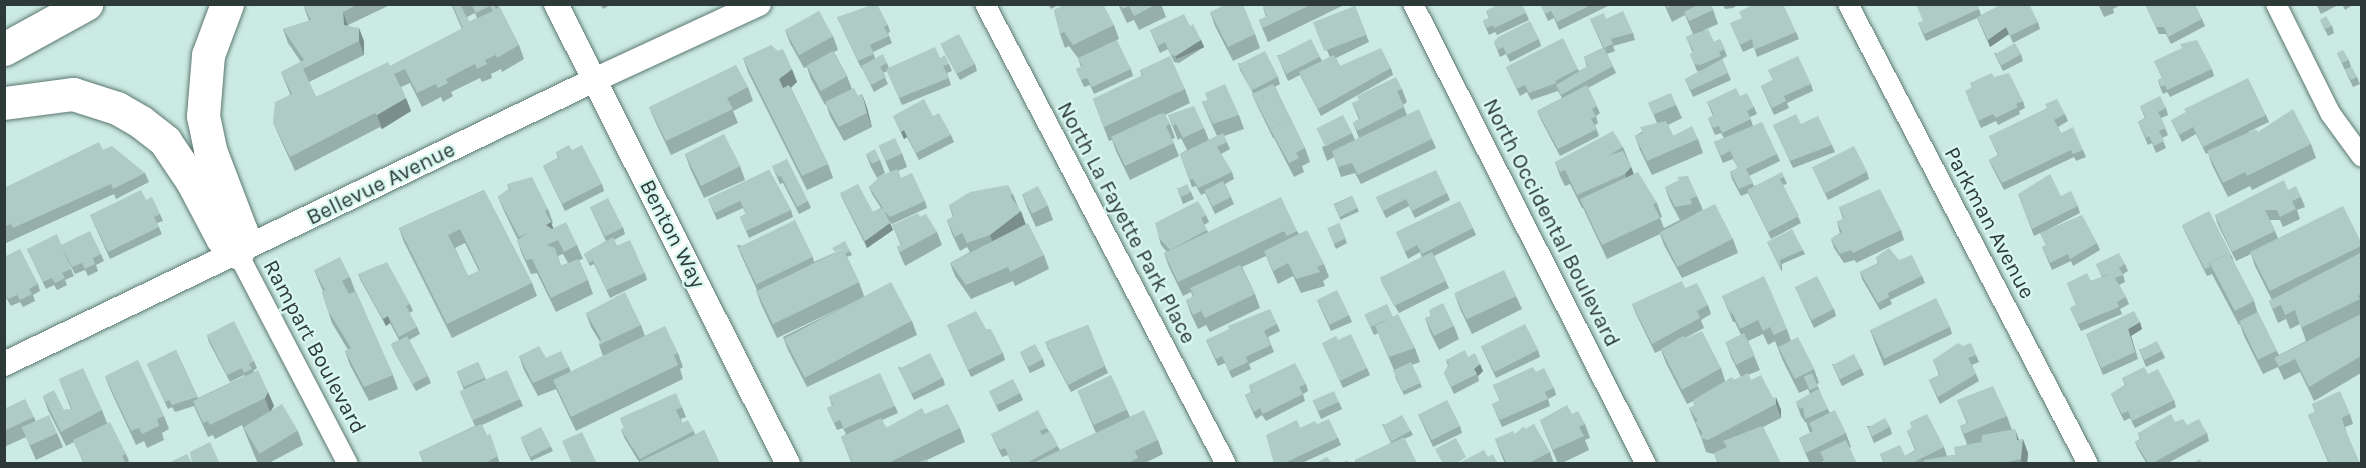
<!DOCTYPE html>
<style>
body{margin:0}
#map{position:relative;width:2366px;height:468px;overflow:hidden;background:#cbeae2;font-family:Karla,sans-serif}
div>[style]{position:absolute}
.roads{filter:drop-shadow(0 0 2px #5c7871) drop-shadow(0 0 2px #5c7871)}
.minor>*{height:20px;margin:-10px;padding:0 10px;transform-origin:10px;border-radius:10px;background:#fff}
.tertiary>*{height:24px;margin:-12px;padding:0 12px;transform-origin:12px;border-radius:12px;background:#fff}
.motorway>*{height:33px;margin:-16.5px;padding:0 16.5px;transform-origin:16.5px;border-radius:16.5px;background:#fff}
.wall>*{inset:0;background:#96afa9;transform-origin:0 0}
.shaded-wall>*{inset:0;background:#7a8f89;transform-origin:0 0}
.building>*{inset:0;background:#aeccc4;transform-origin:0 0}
span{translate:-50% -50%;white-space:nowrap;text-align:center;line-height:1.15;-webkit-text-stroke:4.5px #d8f7ef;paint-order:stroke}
.street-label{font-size:22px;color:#2e3a37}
.frame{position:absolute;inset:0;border:6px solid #2e3a37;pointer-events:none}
</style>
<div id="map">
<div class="roads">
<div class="minor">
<i style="left:985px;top:4px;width:519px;rotate:62.35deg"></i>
<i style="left:1413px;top:4px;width:516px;rotate:63.14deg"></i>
<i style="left:1848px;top:4px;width:519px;rotate:62.45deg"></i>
<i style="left:2276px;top:4px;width:122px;rotate:63.6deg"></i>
<i style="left:2330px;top:113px;width:54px;rotate:54deg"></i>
<i style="left:237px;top:252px;width:239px;rotate:62.4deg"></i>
</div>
<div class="tertiary">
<i style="left:556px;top:4px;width:515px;rotate:63.24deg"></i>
<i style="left:4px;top:364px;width:653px;rotate:-25.7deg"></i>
<i style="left:592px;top:81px;width:184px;rotate:-24.8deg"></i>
</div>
<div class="motorway">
<i style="left:227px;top:4px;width:54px;rotate:110.4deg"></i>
<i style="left:208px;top:55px;width:61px;rotate:94.7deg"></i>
<i style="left:203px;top:116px;width:35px;rotate:78deg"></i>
<i style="left:210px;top:150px;width:87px;rotate:69.1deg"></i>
<i style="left:241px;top:231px;width:13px;rotate:99deg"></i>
<i style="left:4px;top:49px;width:94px;rotate:-28.8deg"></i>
<i style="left:4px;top:103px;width:70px;rotate:-7.4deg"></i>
<i style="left:73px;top:94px;width:46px;rotate:17.7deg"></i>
<i style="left:117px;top:108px;width:28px;rotate:30deg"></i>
<i style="left:141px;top:122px;width:31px;rotate:38deg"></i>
<i style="left:165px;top:141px;width:48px;rotate:56deg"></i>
<i style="left:192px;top:181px;width:64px;rotate:62.2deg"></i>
<i style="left:222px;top:238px;width:21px;rotate:43deg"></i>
</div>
</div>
<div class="wall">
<i style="clip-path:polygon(evenodd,303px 4px,392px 4px,348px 25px,364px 41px,364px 55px,309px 82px,316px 97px,390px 66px,462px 29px,451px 4px,497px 4px,519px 45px,524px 59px,502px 72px,501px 69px,491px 74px,492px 78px,482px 82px,480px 78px,451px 92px,453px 96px,443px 102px,441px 97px,422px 107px,410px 83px,401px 87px,411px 111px,382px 129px,380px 127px,295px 171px,279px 136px,273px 122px,290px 94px,281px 72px,301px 62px,288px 43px,283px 29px,309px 21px,303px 4px,475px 13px,477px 18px,469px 22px,467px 17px,475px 13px)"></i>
<i style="clip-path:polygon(600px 4px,612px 4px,603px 9px)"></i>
<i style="clip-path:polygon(1048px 4px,1060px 4px,1051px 9px)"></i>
<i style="clip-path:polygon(1118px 4px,1161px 4px,1166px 17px,1139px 30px,1134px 20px,1127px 23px)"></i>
<i style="clip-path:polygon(1267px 4px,1346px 4px,1268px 42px,1259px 20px,1266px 17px,1263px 7px)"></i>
<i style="clip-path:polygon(1608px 4px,1608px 6px,1559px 30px,1554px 18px,1548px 21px,1541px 5px)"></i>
<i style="clip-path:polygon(1664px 4px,1711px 4px,1718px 24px,1704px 30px,1714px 42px,1720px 39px,1727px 56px,1722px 59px,1731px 80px,1693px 97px,1685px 79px,1699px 72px,1697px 71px,1690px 54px,1693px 53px,1686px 37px,1693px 34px,1685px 15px,1672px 22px)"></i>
<i style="clip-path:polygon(1723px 4px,1739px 4px,1733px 8px,1725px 9px)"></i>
<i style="clip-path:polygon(2098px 4px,2122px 4px,2113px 9px,2114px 13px,2104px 17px)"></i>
<i style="clip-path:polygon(2145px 4px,2202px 19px,2205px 26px,2171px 44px,2166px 34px,2159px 34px)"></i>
<i style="clip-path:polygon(2316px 4px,2340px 4px,2321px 14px)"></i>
<i style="clip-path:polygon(2342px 4px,2351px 4px,2351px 6px,2345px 10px)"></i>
<i style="clip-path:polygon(1355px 6px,1369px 42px,1336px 58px,1340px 66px,1391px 68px,1393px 75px,1321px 116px,1300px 75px,1288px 81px,1277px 55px,1320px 57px,1322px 61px,1330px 57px,1315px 26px)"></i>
<i style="clip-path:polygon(1979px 9px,1981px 15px,2038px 22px,2040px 29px,2013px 43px,2009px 34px,1990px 47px,1977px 18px,1926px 41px,1918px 23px)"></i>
<i style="clip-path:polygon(1054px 10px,1114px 25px,1119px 39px,1104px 46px,1131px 69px,1133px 76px,1094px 94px,1090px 85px,1084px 87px,1076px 69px,1081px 67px,1078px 58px,1069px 46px,1065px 48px,1060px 34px)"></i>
<i style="clip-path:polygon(1486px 11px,1526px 13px,1529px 20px,1497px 35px,1495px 32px,1489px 35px,1483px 21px,1489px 18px)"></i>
<i style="clip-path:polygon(1210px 12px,1255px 34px,1260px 48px,1233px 61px,1215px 26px)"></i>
<i style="clip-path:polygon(837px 17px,888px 25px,890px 32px,888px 33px,892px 43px,873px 52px,875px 58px,887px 63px,889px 68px,940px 58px,949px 64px,952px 71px,947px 73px,951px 85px,902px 105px,887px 71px,883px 73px,888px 84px,874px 92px,862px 68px,861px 68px)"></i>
<i style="clip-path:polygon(1590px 19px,1606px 19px,1633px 33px,1635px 40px,1613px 46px,1615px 51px,1607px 54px,1616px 73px,1588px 88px,1600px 113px,1596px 116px,1598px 123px,1595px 125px,1599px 136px,1560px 156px,1540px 118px,1537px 111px,1562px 98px,1558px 91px,1531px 100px,1527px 92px,1520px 96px,1506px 67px,1578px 69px,1579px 71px,1587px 67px,1584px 57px,1603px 48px)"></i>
<i style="clip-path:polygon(2320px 20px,2332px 26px,2334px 33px,2328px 36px)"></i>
<i style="clip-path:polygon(1730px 23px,1796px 32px,1799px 39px,1757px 57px,1754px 47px,1743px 52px)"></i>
<i style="clip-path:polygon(1190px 26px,1201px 40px,1204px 47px,1179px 63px,1174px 62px,1168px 49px,1160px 53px,1150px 30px)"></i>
<i style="clip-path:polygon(785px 30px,833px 36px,838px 50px,834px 52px,847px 76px,852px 89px,858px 96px,862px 94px,867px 108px,872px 127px,844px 141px,830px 116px,826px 104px,825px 105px,811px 79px,807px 67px,804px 68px,790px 43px)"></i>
<i style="clip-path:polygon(1539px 39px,1541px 46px,1510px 62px,1506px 54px,1500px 57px,1494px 42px)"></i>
<i style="clip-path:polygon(941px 44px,975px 64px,977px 71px,960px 80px,944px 51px)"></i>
<i style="clip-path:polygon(1994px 53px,2021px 54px,2023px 61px,2003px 71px)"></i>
<i style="clip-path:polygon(2337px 53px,2349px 60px,2351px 67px,2345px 70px)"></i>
<i style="clip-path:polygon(743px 58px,797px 82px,791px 88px,828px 164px,833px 178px,807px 190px,748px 72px)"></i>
<i style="clip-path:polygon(2154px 61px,2212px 69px,2214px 76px,2170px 97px,2167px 92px,2163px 94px,2160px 87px,2158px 80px,2162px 78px)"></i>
<i style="clip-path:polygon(1238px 63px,1278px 77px,1280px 84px,1275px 87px,1305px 148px,1310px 162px,1302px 166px,1304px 172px,1294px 177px,1274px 138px,1273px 138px,1255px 101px,1252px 94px,1253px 93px,1240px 70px)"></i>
<i style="clip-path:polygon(1140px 70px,1185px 89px,1190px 103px,1165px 115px,1170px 124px,1175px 138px,1172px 139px,1179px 156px,1130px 180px,1116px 151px,1112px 140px,1109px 141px,1093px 99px,1142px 76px)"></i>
<i style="clip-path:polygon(1768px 70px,1811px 84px,1813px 91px,1787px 103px,1789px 108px,1774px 115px,1761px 86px,1773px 80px)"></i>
<i style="clip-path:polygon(2345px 70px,2357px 77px,2360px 84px,2353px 87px)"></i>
<i style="clip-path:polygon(1994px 77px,2023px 101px,2025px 108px,2019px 111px,2020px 114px,1998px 125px,1996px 121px,1981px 128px,1968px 98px,1972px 87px,1970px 83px)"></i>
<i style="clip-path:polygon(748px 87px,753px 101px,733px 111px,738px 123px,671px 155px,655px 121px,649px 107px)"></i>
<i style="clip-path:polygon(1402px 89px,1407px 102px,1403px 105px,1407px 115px,1432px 139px,1436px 148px,1361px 184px,1355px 173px,1341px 177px,1334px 157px,1327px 161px,1322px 147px,1352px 133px,1355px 140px,1359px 138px,1353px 123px,1359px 119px,1352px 103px)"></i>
<i style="clip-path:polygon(1205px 93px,1239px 115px,1244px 129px,1224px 136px,1230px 149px,1221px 154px,1232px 172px,1234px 179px,1225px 184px,1234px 204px,1215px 214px,1205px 193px,1201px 195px,1196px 186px,1192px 187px,1180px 154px,1187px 150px,1181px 138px,1178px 140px,1168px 115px,1204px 128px,1209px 140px,1217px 136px,1208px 116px,1202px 102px,1208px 100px)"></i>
<i style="clip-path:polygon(1740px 96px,1754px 107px,1757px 114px,1750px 117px,1753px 126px,1777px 154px,1780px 161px,1749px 176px,1754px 186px,1784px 177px,1787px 184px,1783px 185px,1801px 223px,1771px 239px,1748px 193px,1741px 196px,1732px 179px,1730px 172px,1738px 168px,1733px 159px,1723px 163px,1714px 142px,1724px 138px,1721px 133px,1715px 135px,1708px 118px,1713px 116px,1707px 102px)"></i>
<i style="clip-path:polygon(1649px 104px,1676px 105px,1682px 118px,1668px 125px,1673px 136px,1698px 139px,1703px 153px,1652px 175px,1640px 150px,1635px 136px,1657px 123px)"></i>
<i style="clip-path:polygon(2140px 106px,2166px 108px,2168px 115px,2161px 118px,2168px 135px,2162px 138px,2166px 148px,2156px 153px,2152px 143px,2148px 145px,2138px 122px,2145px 118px)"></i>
<i style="clip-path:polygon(2065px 114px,2068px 121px,2058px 127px,2061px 133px,2083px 150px,2086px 157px,2076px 161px,2074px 157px,2004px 190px,1992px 167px,1989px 160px,1998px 155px,1989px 136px)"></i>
<i style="clip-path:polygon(2266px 115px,2269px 122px,2248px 132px,2258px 132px,2311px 144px,2316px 158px,2252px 190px,2250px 186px,2228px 197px,2212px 165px,2208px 153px,2206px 154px,2196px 134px,2182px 142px,2171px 120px)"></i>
<i style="clip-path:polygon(893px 116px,933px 116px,951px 135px,954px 142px,919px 160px,907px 137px,904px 139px)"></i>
<i style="clip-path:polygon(1801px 124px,1832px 145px,1835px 152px,1793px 168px,1773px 125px)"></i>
<i style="clip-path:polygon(879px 146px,902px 153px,907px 167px,898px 171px,901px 178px,925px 201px,927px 208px,892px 224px,889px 221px,893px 230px,867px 248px,843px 200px,840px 193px,873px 212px,881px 208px,872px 194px,869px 187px,890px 172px)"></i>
<i style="clip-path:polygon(1623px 147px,1634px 174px,1657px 203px,1662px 217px,1660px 218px,1664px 228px,1680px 220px,1670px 201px,1665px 187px,1697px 196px,1703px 210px,1695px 214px,1733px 239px,1738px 253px,1682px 278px,1664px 245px,1660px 234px,1607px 259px,1583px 208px,1582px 208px,1570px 184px,1565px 186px,1560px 176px,1555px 162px)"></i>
<i style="clip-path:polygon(103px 150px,145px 173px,149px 182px,116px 199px,114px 194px,4px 244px,4px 188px)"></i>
<i style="clip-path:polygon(572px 150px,602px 184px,604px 191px,565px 211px,543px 166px,558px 158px,556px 152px)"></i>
<i style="clip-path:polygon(685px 154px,740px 166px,745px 180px,704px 198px,690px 168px)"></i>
<i style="clip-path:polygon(866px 154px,880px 160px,885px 173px,877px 178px,871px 167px)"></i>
<i style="clip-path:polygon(772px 166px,808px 201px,811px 208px,799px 214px,783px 183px,780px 184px)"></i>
<i style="clip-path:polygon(1812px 167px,1867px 172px,1869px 179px,1828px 200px)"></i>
<i style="clip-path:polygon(769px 170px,791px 210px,793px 217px,749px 238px,740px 217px,746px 214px,743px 208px,717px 220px,708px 199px)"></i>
<i style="clip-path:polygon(evenodd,507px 184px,548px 209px,553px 223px,551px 224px,553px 228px,577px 245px,583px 259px,579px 260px,588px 280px,593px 294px,556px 312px,537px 273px,531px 274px,522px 254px,517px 240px,518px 240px,504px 211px,498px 197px,509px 189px,507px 184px,563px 254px,568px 263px,561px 266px,558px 256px,563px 254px)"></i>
<i style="clip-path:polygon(1177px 188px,1191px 192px,1194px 199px,1183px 204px)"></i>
<i style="clip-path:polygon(evenodd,484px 190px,532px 283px,537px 296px,452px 338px,404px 242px,399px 228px,484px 190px,465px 243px,479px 271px,468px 276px,455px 248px,465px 243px)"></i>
<i style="clip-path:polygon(2288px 190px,2301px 197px,2305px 207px,2297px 210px,2300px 219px,2283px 227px,2280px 220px,2270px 220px,2278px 238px,2361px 242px,2361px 373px,2314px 401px,2300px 372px,2284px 380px,2278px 367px,2263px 374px,2244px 336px,2240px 324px,2239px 325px,2212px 274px,2207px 276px,2185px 232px,2182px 225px,2232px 256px,2234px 263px,2254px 301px,2258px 314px,2279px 355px,2306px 341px,2300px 324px,2290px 329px,2286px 319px,2278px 323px,2269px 301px,2272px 300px,2255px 266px,2251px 254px,2236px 261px,2218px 225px,2215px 215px)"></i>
<i style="clip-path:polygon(1447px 193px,1450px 200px,1415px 218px,1409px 206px,1386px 218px,1376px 197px)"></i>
<i style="clip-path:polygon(1013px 194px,1025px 224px,1044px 255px,1049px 269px,1015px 286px,1013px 281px,971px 299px,955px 276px,950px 263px,970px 252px,967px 247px,960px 251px,952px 234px,947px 220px,953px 217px,949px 205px)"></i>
<i style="clip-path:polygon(1022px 194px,1048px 206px,1053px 220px,1036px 227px,1027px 207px)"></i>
<i style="clip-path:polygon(2018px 194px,2061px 196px,2078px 206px,2080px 213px,2047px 230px,2097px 243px,2100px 250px,2073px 266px,2071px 261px,2052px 270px,2042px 247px,2046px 245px,2040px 233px,2034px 236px)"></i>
<i style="left:1352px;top:196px;width:17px;height:20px;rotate:66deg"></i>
<i style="clip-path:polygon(146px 200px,160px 214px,163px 221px,157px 223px,162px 234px,110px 259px,90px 215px)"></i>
<i style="clip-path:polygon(590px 207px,623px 227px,625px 234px,614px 240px,617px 246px,645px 273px,647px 280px,610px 298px,594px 264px,590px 266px,584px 254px,606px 241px)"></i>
<i style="clip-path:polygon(1839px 207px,1901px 230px,1904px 240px,1856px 263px,1855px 260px,1844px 263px,1834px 248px,1831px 239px,1840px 233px,1837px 222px,1843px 219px)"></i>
<i style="clip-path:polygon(1206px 215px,1209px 222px,1204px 225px,1208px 232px,1297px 231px,1299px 234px,1324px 264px,1329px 277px,1323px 281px,1325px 286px,1301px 293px,1293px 276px,1278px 284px,1266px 256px,1242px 267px,1255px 294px,1260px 308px,1210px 332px,1206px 325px,1198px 329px,1191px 314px,1186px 300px,1193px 297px,1191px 292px,1183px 296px,1169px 267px,1164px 253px,1167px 252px,1161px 245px,1159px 238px)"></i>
<i style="clip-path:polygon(920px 217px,937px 232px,942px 245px,905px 266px,897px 247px,901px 245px,892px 225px)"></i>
<i style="clip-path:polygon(1339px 223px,1347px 243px,1336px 249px,1329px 232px)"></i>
<i style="clip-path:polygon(1473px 228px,1476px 235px,1434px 256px,1449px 288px,1399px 313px,1384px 287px,1381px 280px,1422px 257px,1420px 252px,1408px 259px,1396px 232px)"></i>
<i style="clip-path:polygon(1767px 242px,1803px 250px,1805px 254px,1782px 264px,1782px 272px)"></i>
<i style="clip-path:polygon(61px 245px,101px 254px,104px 261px,96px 265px,98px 271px,88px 276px,85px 270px,75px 274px,67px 259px,74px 276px,65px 280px,67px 285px,57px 290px,54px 285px,46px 289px,27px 249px)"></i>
<i style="clip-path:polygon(737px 245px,813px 257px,814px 262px,834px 253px,850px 251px,852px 255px,847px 257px,859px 282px,864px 296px,912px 321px,917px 335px,807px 387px,788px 350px,783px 337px,849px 304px,777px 338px,761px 304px,756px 290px,757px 290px,741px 255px)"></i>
<i style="clip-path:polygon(4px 257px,38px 284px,40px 291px,33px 295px,35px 301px,23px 307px,20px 302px,11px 306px,4px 294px)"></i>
<i style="clip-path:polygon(1876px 257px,1899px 260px,1922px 276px,1925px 283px,1890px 300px,1892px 304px,1880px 310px,1862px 279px,1860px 272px,1878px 263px)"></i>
<i style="clip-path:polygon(2096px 264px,2125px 264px,2128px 271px,2123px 274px,2125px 282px,2119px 285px,2126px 297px,2129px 304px,2120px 309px,2122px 314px,2081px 331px,2070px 308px,2076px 305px,2067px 283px,2091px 281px,2102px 277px)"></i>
<i style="clip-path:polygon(314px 270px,350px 277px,355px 291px,393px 375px,398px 389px,369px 401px,350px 365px,345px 351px,348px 350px,332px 323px,322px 292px,323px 291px)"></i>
<i style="clip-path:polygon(358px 274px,410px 304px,413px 311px,409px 313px,417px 327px,420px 334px,409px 340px,428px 376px,431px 383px,416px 391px,394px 351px,391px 344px,399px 340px,390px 323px,386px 326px,361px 281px)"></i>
<i style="clip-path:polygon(1795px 287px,1834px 309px,1836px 316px,1814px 328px)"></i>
<i style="clip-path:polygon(1685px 288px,1708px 305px,1711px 314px,1701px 320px,1704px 328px,1685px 338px,1721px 368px,1725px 381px,1734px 380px,1741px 377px,1731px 357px,1726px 343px,1741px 335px,1735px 322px,1733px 322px,1722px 296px,1787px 329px,1791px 341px,1814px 369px,1819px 383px,1817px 384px,1821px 395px,1830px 413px,1846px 433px,1851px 447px,1849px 448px,1857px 464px,1825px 464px,1824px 461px,1817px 464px,1810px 464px,1799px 438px,1810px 433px,1806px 422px,1805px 422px,1801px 416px,1796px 402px,1810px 394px,1808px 389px,1799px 393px,1783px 361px,1775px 341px,1768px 345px,1763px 334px,1748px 341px,1760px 370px,1748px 375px,1751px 380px,1773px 398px,1781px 410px,1781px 418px,1763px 427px,1781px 464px,1718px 464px,1714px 453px,1713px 454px,1706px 452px,1701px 437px,1689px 408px,1695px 406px,1693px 401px,1687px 404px,1666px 363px,1661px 350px,1655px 353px,1636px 314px,1632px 304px)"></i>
<i style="clip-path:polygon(1455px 295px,1516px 296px,1522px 309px,1472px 334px,1460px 309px)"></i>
<i style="clip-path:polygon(1317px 300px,1349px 315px,1352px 322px,1331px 331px)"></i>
<i style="clip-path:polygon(1429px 310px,1454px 326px,1459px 339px,1439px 350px,1430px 332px,1425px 318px,1431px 316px)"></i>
<i style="clip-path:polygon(586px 313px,641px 325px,645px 336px,678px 353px,683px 367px,680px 369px,683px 379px,576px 431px,556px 389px,538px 396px,524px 370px,519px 356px,546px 358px,569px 367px,571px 372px,603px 356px,599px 345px,600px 342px,591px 327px)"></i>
<i style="clip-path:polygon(1365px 315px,1393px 317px,1415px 348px,1420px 362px,1412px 365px,1422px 387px,1404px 395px,1395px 377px,1402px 368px,1394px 370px,1378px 333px,1374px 335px)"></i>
<i style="clip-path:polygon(1277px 324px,1280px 331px,1268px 337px,1274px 352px,1249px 364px,1251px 369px,1232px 378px,1225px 363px,1218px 366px,1206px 340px)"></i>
<i style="clip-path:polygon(947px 325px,986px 329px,1003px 353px,1005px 360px,971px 377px)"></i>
<i style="clip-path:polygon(1088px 325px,1108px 373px,1071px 392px,1048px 349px,1045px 342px)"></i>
<i style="clip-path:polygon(1950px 327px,1952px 334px,1884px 366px,1870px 330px)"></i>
<i style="clip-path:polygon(2142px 329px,2131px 336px,2138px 359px,2103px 375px,2086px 334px)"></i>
<i style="clip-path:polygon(207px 335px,254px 361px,257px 368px,253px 371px,268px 392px,274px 406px,271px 410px,298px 431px,303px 445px,267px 464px,258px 464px,242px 425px,215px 439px,213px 435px,208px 437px,194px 406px,175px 412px,172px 407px,168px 409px,147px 364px,176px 350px,198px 398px,245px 376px,244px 375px,230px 382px,209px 342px)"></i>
<i style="clip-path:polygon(1338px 340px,1367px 368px,1370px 375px,1343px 388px,1322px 343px)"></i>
<i style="clip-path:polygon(1481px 346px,1538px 350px,1540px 357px,1496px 378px)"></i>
<i style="clip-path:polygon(2139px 349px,2162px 351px,2165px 358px,2146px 367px)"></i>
<i style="clip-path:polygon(1020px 352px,1043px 359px,1045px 366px,1030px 373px)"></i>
<i style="clip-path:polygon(1976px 355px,1979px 362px,1972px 365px,1979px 381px,1940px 404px,1929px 380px,1939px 375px,1933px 360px)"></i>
<i style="clip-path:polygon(1468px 357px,1483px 371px,1478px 376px,1479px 381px,1454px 394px,1444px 373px,1448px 366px,1446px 360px)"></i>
<i style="clip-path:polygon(478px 362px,486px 380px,520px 399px,523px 406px,482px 425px,487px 436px,490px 434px,500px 464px,421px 464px,423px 462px,419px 452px,475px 426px,460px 392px,464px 390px,457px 372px)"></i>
<i style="clip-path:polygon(1832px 364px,1861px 368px,1864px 375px,1842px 386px)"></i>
<i style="clip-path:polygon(898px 367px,943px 378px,945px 385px,914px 400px)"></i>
<i style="clip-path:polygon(1536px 372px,1554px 388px,1556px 395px,1548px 399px,1550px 406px,1502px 427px,1492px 404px,1500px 401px,1493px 385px)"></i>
<i style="clip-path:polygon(2148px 374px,2174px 400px,2176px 407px,2135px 428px,2130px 418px,2124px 421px,2111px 394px,2125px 385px,2122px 378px)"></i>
<i style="clip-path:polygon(105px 376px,164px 416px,169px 429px,162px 433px,164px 440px,147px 448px,144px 441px,136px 445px,110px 389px)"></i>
<i style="clip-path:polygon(59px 379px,102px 410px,107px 423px,126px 454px,129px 461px,125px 463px,126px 464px,84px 464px,74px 442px,66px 446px,48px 410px,43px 396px,64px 410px,71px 409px)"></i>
<i style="clip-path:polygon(1306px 384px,1308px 391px,1303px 394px,1305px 401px,1266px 421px,1262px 415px,1256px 419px,1245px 395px,1251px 392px,1249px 385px)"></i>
<i style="clip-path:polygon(989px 391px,1020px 393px,1023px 400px,999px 412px)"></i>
<i style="clip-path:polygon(1078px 392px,1127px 410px,1130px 417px,1158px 440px,1163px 454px,1143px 464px,1012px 464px,1008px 455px,1002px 457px,991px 434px,1047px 428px,1060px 450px,1096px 433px)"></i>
<i style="clip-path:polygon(829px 396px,895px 406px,898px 413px,882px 420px,886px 428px,925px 414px,960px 428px,965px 442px,927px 460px,928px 464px,852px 464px,841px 437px,846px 434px,843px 428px,837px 430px,827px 408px,832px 406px)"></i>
<i style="clip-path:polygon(1957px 400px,2007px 416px,2012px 430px,2028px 453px,2027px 464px,1884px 464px,1880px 454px,1905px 456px,1915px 450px,1907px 431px,1912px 428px,1910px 422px,1944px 447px,1947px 456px,1955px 455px,1967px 444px,1960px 426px,1967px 423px)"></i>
<i style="clip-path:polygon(1313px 401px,1339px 402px,1342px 409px,1321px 419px)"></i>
<i style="clip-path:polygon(2312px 404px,2350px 414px,2353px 424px,2345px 427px,2347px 434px,2360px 464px,2329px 464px,2308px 415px,2315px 412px)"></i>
<i style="clip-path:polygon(682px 407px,686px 417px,681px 419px,682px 423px,694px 431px,695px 435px,704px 430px,720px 464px,635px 464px,639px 462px,625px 439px,621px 430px,624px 428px,620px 418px)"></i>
<i style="clip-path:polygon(4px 409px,34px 417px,36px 422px,57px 433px,63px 447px,36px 460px,26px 437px,4px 447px)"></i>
<i style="clip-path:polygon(1418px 414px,1460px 426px,1462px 433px,1433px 447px)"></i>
<i style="clip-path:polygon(1572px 414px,1585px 424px,1590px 438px,1585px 440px,1589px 450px,1560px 464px,1558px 464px,1540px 420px)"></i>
<i style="clip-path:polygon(2175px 422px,2187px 425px,2207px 433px,2209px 441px,2166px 464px,2147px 464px,2138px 449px,2135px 442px,2140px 439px,2138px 433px)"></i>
<i style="clip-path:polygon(1317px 424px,1338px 438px,1341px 445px,1300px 464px,1274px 464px)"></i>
<i style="clip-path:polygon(1382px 424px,1411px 431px,1413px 435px,1404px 439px,1417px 464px,1356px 464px,1355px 460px,1391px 443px)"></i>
<i style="clip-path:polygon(1867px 426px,1890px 427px,1892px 434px,1874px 443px)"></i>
<i style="clip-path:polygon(1525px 429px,1550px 452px,1554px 464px,1505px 464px,1495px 439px,1515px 434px)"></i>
<i style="clip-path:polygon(522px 441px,551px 447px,553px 451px,531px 461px)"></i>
</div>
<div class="shaded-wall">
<i style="clip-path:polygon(343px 12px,348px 26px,344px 25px)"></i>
<i style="clip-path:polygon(2006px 27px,2009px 34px,1990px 47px,1988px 40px)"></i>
<i style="clip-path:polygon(359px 28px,364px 41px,364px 55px,359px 41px)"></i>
<i style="left:1201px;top:40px;width:8px;height:30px;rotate:67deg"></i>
<i style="clip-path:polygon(792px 69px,797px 82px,784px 93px,779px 79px)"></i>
<i style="clip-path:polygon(862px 94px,867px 108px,872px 127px,867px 113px)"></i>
<i style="clip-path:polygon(406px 98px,411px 111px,382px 129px,377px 115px)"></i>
<i style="clip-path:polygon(904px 130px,907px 137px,904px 139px,901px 132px)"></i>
<i style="clip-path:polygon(1631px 167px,1636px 181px,1630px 188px,1625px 174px)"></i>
<i style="clip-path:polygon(1021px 211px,1026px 225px,995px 248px,990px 235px)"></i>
<i style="clip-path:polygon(551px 222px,556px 236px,546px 225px)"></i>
<i style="clip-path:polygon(890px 223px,893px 230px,867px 248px,865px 241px)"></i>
<i style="clip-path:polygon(388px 316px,390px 323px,386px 326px,383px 319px)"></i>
<i style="clip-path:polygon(2140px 322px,2142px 329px,2131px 336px,2138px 359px,2128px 329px)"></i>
<i style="clip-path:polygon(1480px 364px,1483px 371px,1478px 376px,1474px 369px)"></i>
<i style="clip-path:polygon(268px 392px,274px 406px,270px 412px,265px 398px)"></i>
<i style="clip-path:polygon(1776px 397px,1781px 410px,1781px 418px,1776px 404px)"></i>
<i style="clip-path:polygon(2015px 429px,2020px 443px,2023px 439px,2028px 453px,2027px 464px,2022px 464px)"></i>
</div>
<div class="building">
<i style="clip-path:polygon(303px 4px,358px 4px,343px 12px,344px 25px,359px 28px,359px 41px,303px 69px,316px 97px,388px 62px,390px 66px,463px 28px,452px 4px,460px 4px,469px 22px,493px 11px,490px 6px,476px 13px,472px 6px,476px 4px,494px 4px,496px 9px,500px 7px,519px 45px,497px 58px,496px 55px,485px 60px,487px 64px,477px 69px,475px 64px,446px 79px,448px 83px,438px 88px,436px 84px,417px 93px,405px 69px,394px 74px,406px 98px,377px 115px,375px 113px,290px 157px,273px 122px,275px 102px,292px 94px,281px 72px,304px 60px,283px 29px,311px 20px)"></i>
<i style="clip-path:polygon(875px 4px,877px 4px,888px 25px,884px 27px,889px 36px,870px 45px,874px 54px,858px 61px,837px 17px)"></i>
<i style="clip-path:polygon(1065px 4px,1103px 4px,1114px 25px,1073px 45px,1064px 32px,1060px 34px,1054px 10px)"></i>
<i style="clip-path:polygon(1120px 4px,1157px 4px,1134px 16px,1129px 6px,1122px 9px)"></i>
<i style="clip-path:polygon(1227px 4px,1243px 4px,1255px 34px,1228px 47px,1210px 12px)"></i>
<i style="clip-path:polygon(1267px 4px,1312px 4px,1263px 28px,1259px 20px,1267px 16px,1263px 7px)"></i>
<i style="clip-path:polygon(1499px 4px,1522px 4px,1526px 13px,1494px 28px,1493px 25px,1487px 28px,1483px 21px,1490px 18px,1486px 11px)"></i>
<i style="clip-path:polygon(1593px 4px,1557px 22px,1551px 11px,1545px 14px,1541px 5px)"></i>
<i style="clip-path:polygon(1666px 4px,1674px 4px,1667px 8px)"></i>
<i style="clip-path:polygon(1699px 4px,1711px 4px,1713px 10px,1689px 21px,1684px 12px)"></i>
<i style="clip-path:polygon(1754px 4px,1783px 4px,1796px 32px,1754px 50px,1752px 39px,1740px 45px,1730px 23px,1742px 18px,1739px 12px)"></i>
<i style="clip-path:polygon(1916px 4px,1977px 4px,1979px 9px,1924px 34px,1918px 23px,1923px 21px)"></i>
<i style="clip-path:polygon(2002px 4px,2029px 4px,2038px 22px,2010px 36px,2006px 27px,1988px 40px,1977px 17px)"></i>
<i style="clip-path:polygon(2145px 4px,2195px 4px,2202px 19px,2168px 37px,2164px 27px,2156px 27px)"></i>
<i style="left:1355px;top:6px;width:31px;height:45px;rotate:69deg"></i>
<i style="left:819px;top:11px;width:29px;height:39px;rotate:61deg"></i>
<i style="clip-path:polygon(1623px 11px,1633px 33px,1611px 39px,1613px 44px,1604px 48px,1590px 19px,1604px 13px,1606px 19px)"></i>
<i style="clip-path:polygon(1184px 14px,1190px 26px,1193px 24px,1201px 40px,1176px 56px,1171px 55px,1165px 42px,1158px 46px,1150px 30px)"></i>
<i style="clip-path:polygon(2326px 16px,2332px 26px,2325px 29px,2320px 20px)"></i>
<i style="clip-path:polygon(1530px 21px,1539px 39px,1507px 55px,1503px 47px,1498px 50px,1494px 42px,1498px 37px)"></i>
<i style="clip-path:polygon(1708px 29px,1714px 42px,1720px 39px,1725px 49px,1719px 52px,1721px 56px,1700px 65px,1694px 64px,1690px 54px,1694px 52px,1686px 37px)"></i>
<i style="left:959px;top:34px;width:34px;height:21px;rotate:62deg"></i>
<i style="clip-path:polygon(1563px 38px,1578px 69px,1555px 81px,1557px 83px,1529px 93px,1525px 85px,1517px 89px,1506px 67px)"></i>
<i style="left:1311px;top:39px;width:20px;height:38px;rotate:63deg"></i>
<i style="clip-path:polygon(1117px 40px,1131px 69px,1092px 87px,1087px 78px,1081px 80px,1076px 69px,1082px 66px,1078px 58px)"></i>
<i style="clip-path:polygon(2197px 40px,2212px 69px,2167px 90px,2165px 85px,2161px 87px,2158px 80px,2162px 78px,2154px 61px,2182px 48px,2180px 44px)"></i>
<i style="left:2015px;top:43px;width:13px;height:23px;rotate:61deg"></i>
<i style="clip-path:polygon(771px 45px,778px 51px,783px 49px,792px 69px,779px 79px,783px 88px,789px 85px,828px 164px,802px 176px,743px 58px)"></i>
<i style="clip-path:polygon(935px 47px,940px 58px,945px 55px,949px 64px,943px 66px,949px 78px,899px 98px,886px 69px)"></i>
<i style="clip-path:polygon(1381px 48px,1391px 68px,1318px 109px,1299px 72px,1334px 55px,1340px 66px)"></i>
<i style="clip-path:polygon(1604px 48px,1613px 66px,1561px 95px,1556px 85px,1588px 66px,1584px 57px)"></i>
<i style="clip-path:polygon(2343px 50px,2349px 60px,2342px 63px,2337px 53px)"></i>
<i style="left:833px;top:51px;width:29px;height:30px;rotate:61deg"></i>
<i style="left:1265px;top:51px;width:29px;height:30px;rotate:63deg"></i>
<i style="clip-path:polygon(883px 54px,887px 63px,880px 67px,886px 77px,871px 85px,861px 66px)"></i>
<i style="clip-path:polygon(1170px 56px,1185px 89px,1104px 127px,1093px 99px,1143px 75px,1140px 70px)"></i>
<i style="clip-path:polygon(1798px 56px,1811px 84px,1784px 96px,1786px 101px,1772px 108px,1761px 86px,1773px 80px,1768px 70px)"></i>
<i style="clip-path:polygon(1722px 59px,1728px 73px,1691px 90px,1685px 79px)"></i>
<i style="clip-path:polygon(736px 65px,748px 87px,727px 98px,733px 109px,666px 141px,649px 107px)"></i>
<i style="clip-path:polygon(2352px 67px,2357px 77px,2351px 80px,2345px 70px)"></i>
<i style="clip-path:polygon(1992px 73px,1994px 77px,2009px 73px,2023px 101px,2016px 104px,2018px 107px,1996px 118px,1993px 114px,1978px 121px,1965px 91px,1972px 87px,1970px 83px)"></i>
<i style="clip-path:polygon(1396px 77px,1402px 89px,1397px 91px,1404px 107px,1357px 131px,1353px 123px,1360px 118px,1352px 103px,1359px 100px,1357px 96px)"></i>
<i style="clip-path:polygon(2248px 78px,2266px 115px,2203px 147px,2193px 127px,2179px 135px,2171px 120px,2186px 112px,2184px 109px)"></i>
<i style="clip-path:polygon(1225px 84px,1239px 115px,1213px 124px,1202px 102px,1208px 100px,1205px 93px)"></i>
<i style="clip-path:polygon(1273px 84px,1290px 118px,1270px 129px,1272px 131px,1271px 131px,1252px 94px)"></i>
<i style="clip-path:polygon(1587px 85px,1597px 106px,1592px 109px,1596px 116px,1591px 119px,1597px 129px,1558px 149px,1537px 111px)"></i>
<i style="clip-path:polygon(854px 88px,858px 96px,862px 94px,867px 113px,839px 127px,825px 102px)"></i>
<i style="clip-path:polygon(1736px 88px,1740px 96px,1747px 93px,1754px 107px,1747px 111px,1751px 119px,1722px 133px,1719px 126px,1713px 128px,1708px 118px,1714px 115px,1707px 102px)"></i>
<i style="left:1671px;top:93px;width:13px;height:25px;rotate:67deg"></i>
<i style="clip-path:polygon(2160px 96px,2166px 108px,2158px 112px,2166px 128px,2159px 131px,2164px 141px,2154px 146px,2149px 136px,2146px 138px,2138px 122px,2146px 118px,2140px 106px)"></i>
<i style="clip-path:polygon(924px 99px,933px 116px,939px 113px,951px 135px,916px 153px,904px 130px,901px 132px,893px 116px)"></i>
<i style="clip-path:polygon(2057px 99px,2065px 114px,2054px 120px,2061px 133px,2073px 127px,2083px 150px,2073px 154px,2071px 150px,2002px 183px,1989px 160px,1999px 155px,1989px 136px,2047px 108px,2045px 104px)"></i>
<i style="clip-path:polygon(1194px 106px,1204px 128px,1183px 138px,1176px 124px,1173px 126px,1168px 115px)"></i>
<i style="clip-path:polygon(1419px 109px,1432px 139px,1358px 175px,1352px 163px,1338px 167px,1332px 151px)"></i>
<i style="clip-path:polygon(2293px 109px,2311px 144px,2247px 176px,2245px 172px,2223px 183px,2207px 151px,2256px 129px,2258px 132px)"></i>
<i style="clip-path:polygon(1164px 113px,1170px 124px,1166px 126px,1174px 143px,1125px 166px,1111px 137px,1159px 114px)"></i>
<i style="clip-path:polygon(1796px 114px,1801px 124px,1818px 116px,1832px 145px,1790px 161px,1773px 125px)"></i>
<i style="left:1343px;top:115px;width:20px;height:30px;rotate:63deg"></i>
<i style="clip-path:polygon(1290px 118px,1305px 148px,1296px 153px,1299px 158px,1289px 163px,1270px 129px)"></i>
<i style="clip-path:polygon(1666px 121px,1673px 136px,1692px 126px,1698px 139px,1647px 161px,1635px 136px,1643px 133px,1640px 127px)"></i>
<i style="clip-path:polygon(1762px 122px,1777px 154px,1746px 169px,1753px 183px,1739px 189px,1730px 172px,1738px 168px,1730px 151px,1721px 156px,1714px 142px)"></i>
<i style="clip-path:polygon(1613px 131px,1623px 147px,1609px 155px,1623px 151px,1631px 167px,1625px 174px,1577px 195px,1565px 170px,1560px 172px,1555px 162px)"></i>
<i style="clip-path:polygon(1223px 133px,1227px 142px,1217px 147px,1232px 172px,1198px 188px,1193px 179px,1190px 180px,1180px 154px)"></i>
<i style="left:724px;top:134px;width:36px;height:44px;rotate:63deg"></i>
<i style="left:895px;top:138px;width:17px;height:18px;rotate:65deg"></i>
<i style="clip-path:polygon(99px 142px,103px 150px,112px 146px,145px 173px,113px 189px,111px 184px,13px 228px,4px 211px,4px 188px)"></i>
<i style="clip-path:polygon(569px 145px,572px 150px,582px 145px,602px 184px,562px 204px,543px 166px,559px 158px,556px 152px)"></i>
<i style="left:1854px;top:146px;width:29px;height:47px;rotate:63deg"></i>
<i style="clip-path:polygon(875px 149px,880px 160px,872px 164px,866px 154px)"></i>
<i style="clip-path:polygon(787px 159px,808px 201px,797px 207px,781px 176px,778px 177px,772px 166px)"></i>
<i style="clip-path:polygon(897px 169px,901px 178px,912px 173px,925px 201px,890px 217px,884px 211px,890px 223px,865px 241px,840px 193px,858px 184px,873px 212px,883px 208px,869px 187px,880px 176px)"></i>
<i style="clip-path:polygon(769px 170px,791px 210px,746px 231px,740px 217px,746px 213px,740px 201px,715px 213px,708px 199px)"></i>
<i style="clip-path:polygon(1436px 170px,1447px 193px,1412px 211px,1406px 199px,1383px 211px,1376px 197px)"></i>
<i style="clip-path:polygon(1638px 172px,1657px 203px,1653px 204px,1660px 218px,1602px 245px,1580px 199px)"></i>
<i style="clip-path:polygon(1782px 172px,1784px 177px,1780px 179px,1799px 216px,1768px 232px,1747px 190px)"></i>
<i style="clip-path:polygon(2050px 174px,2061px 196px,2071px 191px,2078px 206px,2032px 229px,2018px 194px)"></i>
<i style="clip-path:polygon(1688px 176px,1697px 196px,1690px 199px,1692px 204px,1675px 207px,1665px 187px,1679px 180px,1677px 177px)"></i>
<i style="clip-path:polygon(532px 177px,548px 209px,545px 211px,551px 222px,546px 225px,552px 229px,566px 222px,577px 245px,564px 252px,558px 240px,547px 245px,555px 248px,561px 266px,578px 259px,588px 280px,551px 298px,532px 259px,526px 260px,517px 240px,529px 233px,519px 237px,498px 197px,510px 189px,507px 184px)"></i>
<i style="clip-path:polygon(2284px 180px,2288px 190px,2296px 186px,2301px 197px,2292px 201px,2296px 209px,2280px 217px,2277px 210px,2265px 210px,2275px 231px,2232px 252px,2215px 215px)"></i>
<i style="left:1223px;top:181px;width:18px;height:21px;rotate:63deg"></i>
<i style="left:1187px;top:184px;width:9px;height:11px;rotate:63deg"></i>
<i style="clip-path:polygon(1008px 185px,1013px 194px,1010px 196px,1021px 211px,990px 235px,967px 243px,962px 233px,955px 237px,947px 220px,954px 216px,949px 205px,970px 192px)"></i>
<i style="left:1038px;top:186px;width:22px;height:18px;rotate:63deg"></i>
<i style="clip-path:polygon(1880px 189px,1901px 230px,1853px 253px,1851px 250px,1840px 254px,1831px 239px,1842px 232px,1837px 222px,1844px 218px,1839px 207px)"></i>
<i style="clip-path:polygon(141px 190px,146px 200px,152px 197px,160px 214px,154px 217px,159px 227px,108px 252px,90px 215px)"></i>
<i style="clip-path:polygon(evenodd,484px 190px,532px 283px,447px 324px,399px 228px,484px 190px,460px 229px,480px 270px,468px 276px,448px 235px,460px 229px)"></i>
<i style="left:1352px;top:196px;width:13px;height:20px;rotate:63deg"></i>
<i style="clip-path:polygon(1281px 197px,1297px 231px,1287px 236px,1284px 231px,1178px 282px,1164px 253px)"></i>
<i style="left:608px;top:198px;width:33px;height:20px;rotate:63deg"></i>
<i style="clip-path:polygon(1198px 201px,1206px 215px,1201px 218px,1207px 230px,1170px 250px,1159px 238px,1155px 223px)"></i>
<i style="clip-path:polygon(1460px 201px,1473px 228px,1422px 254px,1417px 245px,1405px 252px,1396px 232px)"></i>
<i style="left:1715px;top:204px;width:39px;height:62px;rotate:63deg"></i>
<i style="clip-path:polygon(2343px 206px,2361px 242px,2361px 246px,2270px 291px,2250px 252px)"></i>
<i style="clip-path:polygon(4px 211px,11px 224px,4px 227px)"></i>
<i style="clip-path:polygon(2209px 211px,2232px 256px,2230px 256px,2229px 253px,2209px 263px,2210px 267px,2205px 269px,2182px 225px)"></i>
<i style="clip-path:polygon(918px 213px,920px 217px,926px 214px,937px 232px,900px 252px,897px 247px,902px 245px,892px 225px)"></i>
<i style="clip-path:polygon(2082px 215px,2097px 243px,2070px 259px,2068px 254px,2050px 263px,2042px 247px,2046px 245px,2040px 233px)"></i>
<i style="left:795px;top:220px;width:41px;height:63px;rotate:64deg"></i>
<i style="clip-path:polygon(1028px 223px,1044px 255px,1010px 272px,1008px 267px,966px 285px,950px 263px)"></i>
<i style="left:1339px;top:223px;width:17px;height:13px;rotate:66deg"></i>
<i style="clip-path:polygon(1792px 229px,1803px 250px,1780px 260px,1781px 268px,1767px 242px)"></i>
<i style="clip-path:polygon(1307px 230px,1324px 264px,1317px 267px,1320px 272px,1296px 279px,1288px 263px,1273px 271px,1264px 251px)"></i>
<i style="clip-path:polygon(90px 231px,101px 254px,93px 258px,95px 264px,85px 269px,82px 263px,72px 267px,61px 245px)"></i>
<i style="clip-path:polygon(57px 234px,71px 269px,62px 273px,65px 278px,55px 283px,52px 278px,43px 282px,27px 249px)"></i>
<i style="clip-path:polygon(613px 237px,617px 246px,592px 258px,593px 261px,588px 263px,584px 254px)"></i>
<i style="left:630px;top:240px;width:36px;height:42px;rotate:66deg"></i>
<i style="clip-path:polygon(845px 241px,850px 251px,845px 254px,843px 249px,835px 252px,832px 248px)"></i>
<i style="clip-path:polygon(1889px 248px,1899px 260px,1912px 255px,1922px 276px,1888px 293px,1889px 297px,1878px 303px,1860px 272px,1879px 263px,1876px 257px)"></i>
<i style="clip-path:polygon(20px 249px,38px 284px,29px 289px,32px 294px,20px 300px,17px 295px,8px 299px,4px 292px,4px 257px)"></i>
<i style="left:843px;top:249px;width:37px;height:96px;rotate:64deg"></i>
<i style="left:1432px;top:252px;width:32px;height:58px;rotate:64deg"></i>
<i style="clip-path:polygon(2119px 253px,2125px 264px,2119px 268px,2123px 275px,2115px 278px,2126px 297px,2117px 302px,2119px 307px,2078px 324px,2070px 308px,2076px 305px,2067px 283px,2087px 273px,2091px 281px,2110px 274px,2102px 276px,2096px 264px)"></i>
<i style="left:2229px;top:253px;width:54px;height:22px;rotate:62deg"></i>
<i style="clip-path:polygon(2360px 253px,2361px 257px,2361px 294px,2358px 296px,2360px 299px,2301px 328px,2295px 310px,2285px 315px,2281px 305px,2273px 309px,2269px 301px)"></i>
<i style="clip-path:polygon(340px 257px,350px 277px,342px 281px,349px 294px,356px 291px,393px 375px,364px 387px,345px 351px,351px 348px,327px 309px,322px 292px,325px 290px,314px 270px)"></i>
<i style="clip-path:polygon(387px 262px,410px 304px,406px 306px,417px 327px,399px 337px,388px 316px,383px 319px,358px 274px)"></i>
<i style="clip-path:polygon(1240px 265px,1255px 294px,1205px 318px,1201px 311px,1193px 315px,1186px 300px,1194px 296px,1190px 288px)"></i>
<i style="left:1504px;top:270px;width:29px;height:55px;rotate:65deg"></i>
<i style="clip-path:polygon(1764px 276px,1770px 289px,1730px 308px,1732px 315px,1731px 315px,1722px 296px)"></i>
<i style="left:1817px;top:276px;width:37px;height:25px;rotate:63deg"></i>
<i style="clip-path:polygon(1682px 281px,1685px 288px,1697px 283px,1708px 305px,1697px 311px,1700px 318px,1652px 344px,1632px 304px)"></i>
<i style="left:891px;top:282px;width:44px;height:121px;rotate:62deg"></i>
<i style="clip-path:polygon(1770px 289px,1787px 329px,1774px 335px,1770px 327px,1763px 331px,1758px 320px,1740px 329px,1730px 308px)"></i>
<i style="left:1337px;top:290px;width:28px;height:22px;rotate:64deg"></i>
<i style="clip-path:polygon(625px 292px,641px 325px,599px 345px,601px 339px,586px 313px)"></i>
<i style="left:1936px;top:298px;width:32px;height:73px;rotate:64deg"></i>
<i style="clip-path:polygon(1443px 303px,1454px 326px,1434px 336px,1425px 318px,1431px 316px,1429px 310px)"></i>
<i style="left:1387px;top:304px;width:14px;height:25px;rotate:65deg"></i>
<i style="clip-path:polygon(1270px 309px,1277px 324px,1264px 331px,1271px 345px,1246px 357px,1248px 362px,1229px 371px,1222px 356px,1216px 359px,1206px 340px,1229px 329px,1228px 326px)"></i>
<i style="clip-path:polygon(976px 311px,986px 329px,991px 329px,1003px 353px,968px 370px,947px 325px)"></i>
<i style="clip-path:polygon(2134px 311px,2140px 322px,2128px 329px,2135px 352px,2101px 368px,2086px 334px)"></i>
<i style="left:2258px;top:312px;width:43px;height:21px;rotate:64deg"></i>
<i style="clip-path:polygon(1398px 314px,1415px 348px,1389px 357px,1375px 326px)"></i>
<i style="clip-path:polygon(2361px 314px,2361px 356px,2309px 387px,2295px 359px,2279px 367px,2274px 358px)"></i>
<i style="clip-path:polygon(234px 321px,254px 361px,249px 364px,252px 369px,244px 373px,242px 368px,227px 375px,207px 335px)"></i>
<i style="left:1525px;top:324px;width:29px;height:49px;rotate:63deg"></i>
<i style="clip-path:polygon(1088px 325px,1105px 366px,1068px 385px,1045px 342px)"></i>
<i style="clip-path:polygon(665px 326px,678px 353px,674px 355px,678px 365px,571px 417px,553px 380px)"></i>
<i style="clip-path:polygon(1702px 331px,1721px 368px,1682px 390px,1661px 349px,1683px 336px,1686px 338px)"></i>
<i style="left:1744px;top:333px;width:25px;height:21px;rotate:64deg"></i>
<i style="clip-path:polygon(1351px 334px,1367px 368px,1340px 381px,1322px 343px,1336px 336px,1338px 340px)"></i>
<i style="left:407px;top:336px;width:45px;height:18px;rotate:62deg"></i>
<i style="left:1798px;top:337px;width:36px;height:22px;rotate:63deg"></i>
<i style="left:2157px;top:341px;width:11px;height:20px;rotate:63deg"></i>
<i style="clip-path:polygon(1958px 343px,1963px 346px,1971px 343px,1976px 355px,1968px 358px,1976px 374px,1938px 397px,1929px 380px,1940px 375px,1933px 360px)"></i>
<i style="left:1035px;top:344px;width:17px;height:17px;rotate:62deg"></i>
<i style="clip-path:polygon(539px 346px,546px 358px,561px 351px,569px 367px,533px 383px,519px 356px)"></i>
<i style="clip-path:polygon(176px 350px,197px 397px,172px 405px,169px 400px,165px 402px,147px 364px)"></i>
<i style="clip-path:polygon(1465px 350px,1468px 357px,1475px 353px,1480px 364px,1474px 369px,1477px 374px,1451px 387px,1444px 373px,1449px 365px,1446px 360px)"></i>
<i style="left:930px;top:353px;width:28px;height:35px;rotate:63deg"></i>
<i style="left:1854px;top:354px;width:16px;height:24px;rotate:63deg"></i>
<i style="clip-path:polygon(138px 360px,164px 416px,157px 419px,159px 426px,142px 434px,139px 428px,131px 431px,105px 376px)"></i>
<i style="left:478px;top:362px;width:17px;height:23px;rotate:66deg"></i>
<i style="left:1411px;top:362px;width:23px;height:20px;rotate:65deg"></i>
<i style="clip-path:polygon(1295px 363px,1306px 384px,1299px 387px,1303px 394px,1263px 414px,1260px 408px,1254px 412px,1245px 395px,1252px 392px,1249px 385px)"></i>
<i style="clip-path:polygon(1533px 367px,1536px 372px,1544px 368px,1554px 388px,1545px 392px,1548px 399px,1500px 420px,1492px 404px,1500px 400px,1493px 385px)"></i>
<i style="clip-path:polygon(2144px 367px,2148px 374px,2158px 369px,2174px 400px,2132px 421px,2128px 411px,2122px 414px,2111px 394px,2126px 385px,2122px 378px)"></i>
<i style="clip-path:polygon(83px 368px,102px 410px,61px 432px,43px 396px,54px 390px,64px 410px,72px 409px,59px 379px)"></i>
<i style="clip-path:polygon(258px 370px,268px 392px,265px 398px,210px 425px,208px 421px,203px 423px,193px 401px)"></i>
<i style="left:507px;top:370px;width:32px;height:52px;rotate:66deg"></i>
<i style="clip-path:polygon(880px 373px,895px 406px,844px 429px,840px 420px,834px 423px,827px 408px,833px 405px,829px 396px)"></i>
<i style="clip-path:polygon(1748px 373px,1751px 380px,1761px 375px,1773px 398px,1776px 397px,1776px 404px,1708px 440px,1701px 438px,1702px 432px,1695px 422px,1698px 421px,1689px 408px,1695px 405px,1693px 400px,1732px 377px,1734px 380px)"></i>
<i style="left:1812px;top:373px;width:15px;height:9px;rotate:67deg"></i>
<i style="left:1111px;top:375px;width:38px;height:37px;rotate:65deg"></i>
<i style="left:1013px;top:379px;width:16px;height:27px;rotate:63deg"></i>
<i style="clip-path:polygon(1993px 386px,2007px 416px,1964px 434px,1960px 426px,1968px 423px,1957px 400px)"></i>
<i style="clip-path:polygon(1818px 389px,1828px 409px,1805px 419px,1803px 407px,1800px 409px,1796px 402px)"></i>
<i style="left:1334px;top:391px;width:12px;height:23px;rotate:66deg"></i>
<i style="clip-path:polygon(2340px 391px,2350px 414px,2342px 418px,2345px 429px,2360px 464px,2330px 464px,2308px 415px,2315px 412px,2312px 404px)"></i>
<i style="clip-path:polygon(676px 393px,682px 407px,676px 410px,682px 423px,688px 420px,694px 431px,640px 459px,621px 430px,624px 428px,620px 418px)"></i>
<i style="clip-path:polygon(25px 399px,34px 417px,4px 431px,4px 409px)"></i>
<i style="left:1447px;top:400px;width:29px;height:32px;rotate:63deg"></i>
<i style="left:282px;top:404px;width:31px;height:45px;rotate:59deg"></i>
<i style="clip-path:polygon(948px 404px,960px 428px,886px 464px,853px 464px,841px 437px,881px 418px,886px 428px,922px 408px,925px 414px)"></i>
<i style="clip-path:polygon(1567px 405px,1572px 414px,1578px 411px,1585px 424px,1579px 427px,1584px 436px,1553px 450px,1540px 420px)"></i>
<i style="clip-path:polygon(1038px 410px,1047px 428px,1040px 431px,1042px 435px,1050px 431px,1058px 446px,1025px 464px,1013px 464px,1005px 448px,1000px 450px,991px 434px)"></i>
<i style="clip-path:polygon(1144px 410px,1158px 440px,1135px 451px,1138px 458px,1126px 464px,1031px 464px)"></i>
<i style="clip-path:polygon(1835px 410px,1846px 433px,1806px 453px,1799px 438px,1813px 431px,1809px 423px)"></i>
<i style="clip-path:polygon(1927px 414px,1944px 447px,1910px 464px,1885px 464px,1880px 454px,1900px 445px,1905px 456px,1916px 450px,1907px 431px,1912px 428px,1910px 422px)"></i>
<i style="clip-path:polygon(2171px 414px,2175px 422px,2183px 419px,2187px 425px,2199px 419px,2207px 433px,2151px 464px,2149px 464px,2135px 442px,2141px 439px,2138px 433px)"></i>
<i style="left:49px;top:415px;width:20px;height:30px;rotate:66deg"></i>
<i style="left:1402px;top:415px;width:18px;height:22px;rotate:61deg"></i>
<i style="left:1885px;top:418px;width:10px;height:20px;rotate:61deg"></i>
<i style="clip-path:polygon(1329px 419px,1338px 438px,1282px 464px,1274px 464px,1266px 435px,1297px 420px,1300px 428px,1315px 421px,1317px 424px)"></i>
<i style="clip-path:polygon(110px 422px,126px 454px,122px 456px,126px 464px,85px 464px,73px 440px)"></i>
<i style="clip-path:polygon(481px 424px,487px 436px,490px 434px,498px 456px,483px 464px,421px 464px,424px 462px,419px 452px)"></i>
<i style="clip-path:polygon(1534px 424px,1550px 452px,1527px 464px,1507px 464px,1495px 439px,1513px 431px,1515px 434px,1524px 426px,1525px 429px)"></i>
<i style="clip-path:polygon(1762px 426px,1781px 463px,1719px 464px,1714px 453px,1727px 447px,1723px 441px)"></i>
<i style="left:541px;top:427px;width:22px;height:23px;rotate:63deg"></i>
<i style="clip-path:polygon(2015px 429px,2017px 440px,2023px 439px,2021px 459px,1999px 464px,1924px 464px,1924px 460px,1955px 455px,1954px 447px,1981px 442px,1982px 435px)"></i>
<i style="clip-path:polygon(704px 430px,719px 462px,717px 464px,635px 464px)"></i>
<i style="clip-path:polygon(582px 432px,597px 464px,572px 464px,562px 441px)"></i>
<i style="clip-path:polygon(1404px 437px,1416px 461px,1411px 464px,1358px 464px,1355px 460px)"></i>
<i style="clip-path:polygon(1456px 438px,1466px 457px,1456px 464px,1443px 464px,1435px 449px)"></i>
<i style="clip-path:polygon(1846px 440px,1857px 464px,1826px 464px,1820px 452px)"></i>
<i style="clip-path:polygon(210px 442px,220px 464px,192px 464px,190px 452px)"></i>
<i style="clip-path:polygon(1484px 450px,1488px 457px,1493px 454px,1498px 464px,1457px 464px)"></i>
<i style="clip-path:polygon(187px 454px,192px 464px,166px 464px)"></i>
<i style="clip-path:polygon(1327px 457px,1333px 464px,1314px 464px)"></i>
<i style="clip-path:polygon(926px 459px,928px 464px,915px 464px)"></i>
<i style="clip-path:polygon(2200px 459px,2202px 464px,2191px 464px)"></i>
<i style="clip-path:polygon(1347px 460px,1349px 464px,1341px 464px)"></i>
</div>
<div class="street-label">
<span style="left:381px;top:184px;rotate:-26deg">Bellevue Avenue</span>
<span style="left:1126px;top:223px;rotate:62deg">North La Fayette Park Place</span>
<span style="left:1551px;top:223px;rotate:63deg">North Occidental Boulevard</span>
<span style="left:1989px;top:223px;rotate:62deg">Parkman Avenue</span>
<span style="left:672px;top:234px;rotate:63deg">Benton Way</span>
<span style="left:314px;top:347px;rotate:62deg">Rampart Boulevard</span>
</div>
<div class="frame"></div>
</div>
